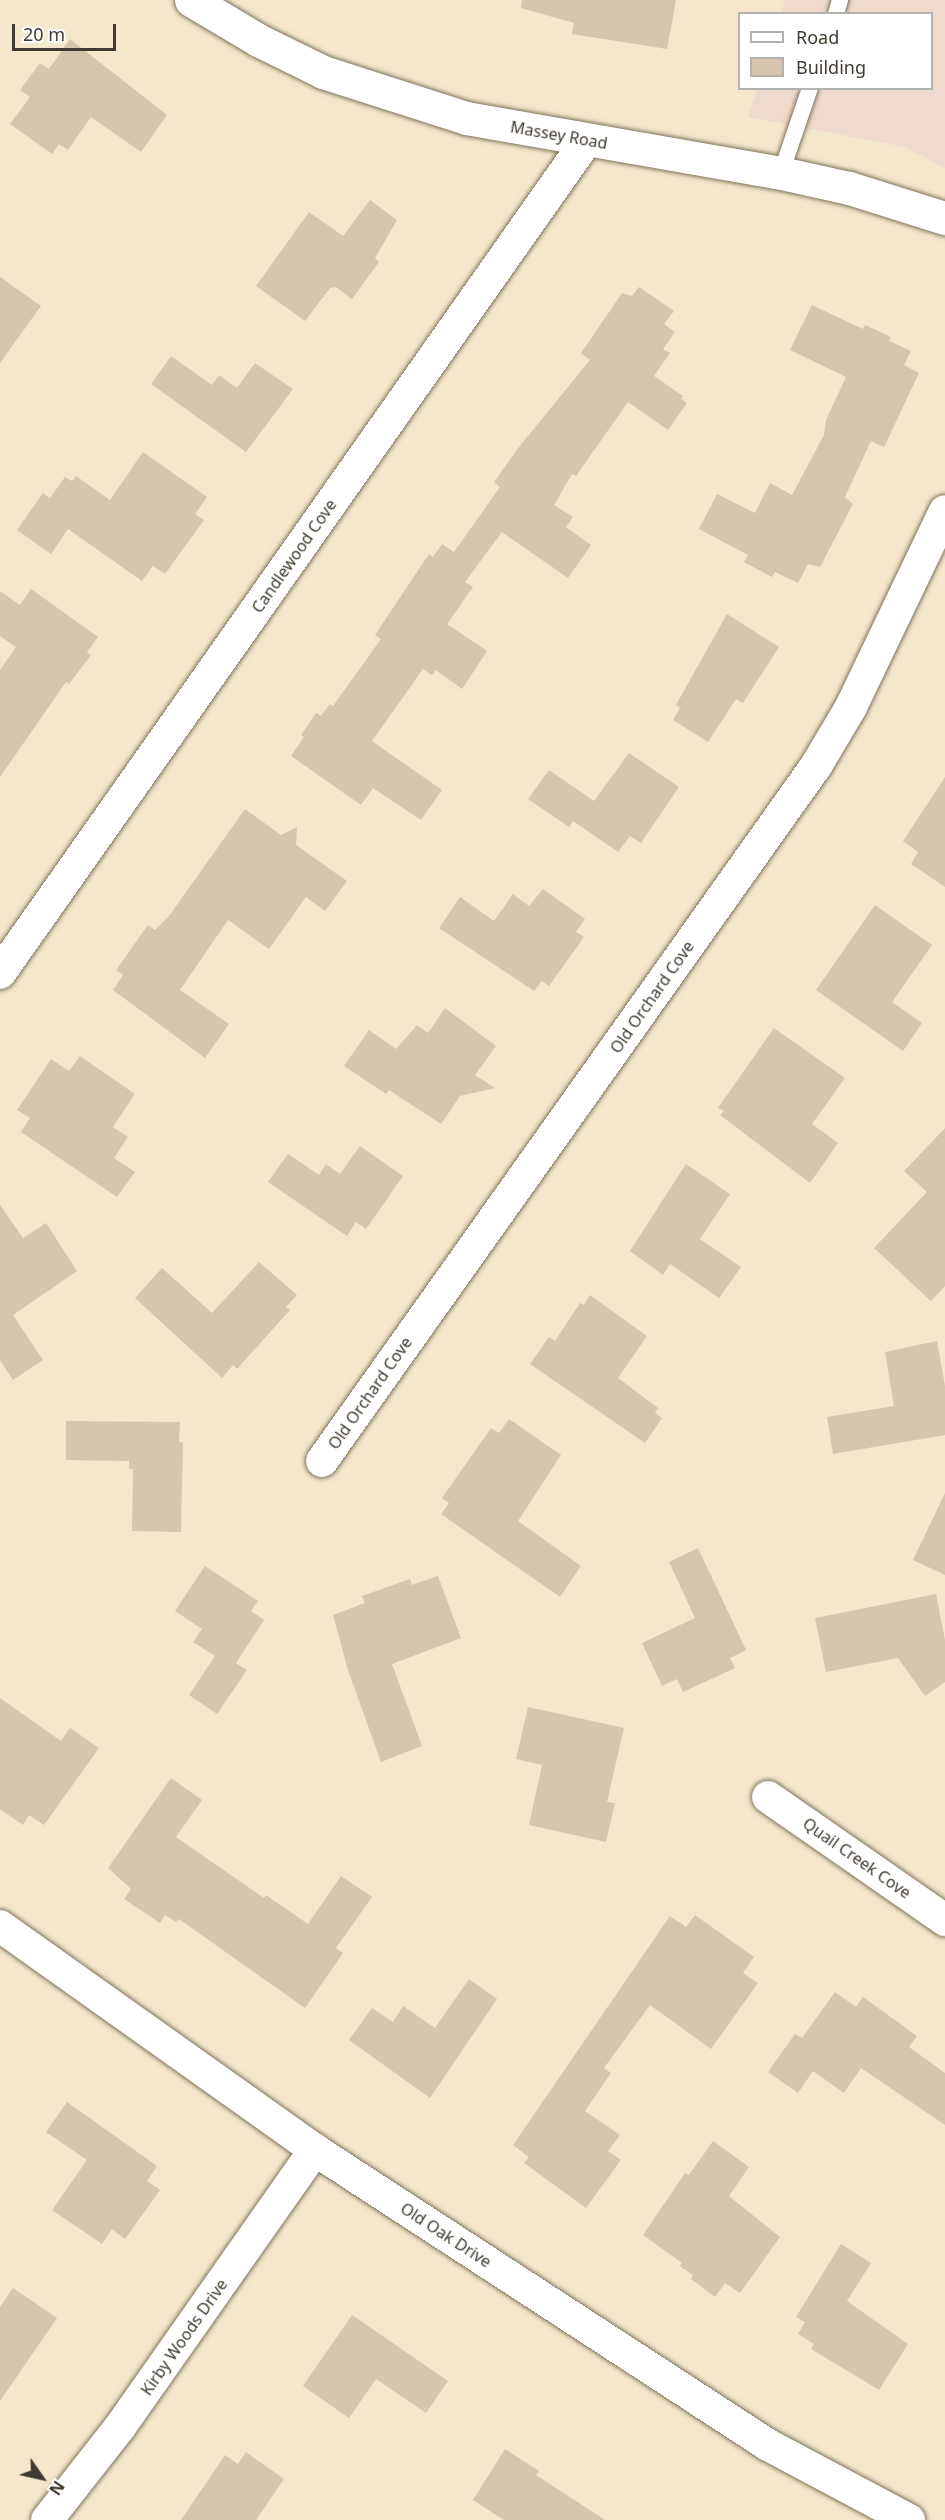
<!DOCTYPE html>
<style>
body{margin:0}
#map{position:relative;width:945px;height:2520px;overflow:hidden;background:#f4e7cc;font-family:"Noto Sans",sans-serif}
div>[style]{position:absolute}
.education>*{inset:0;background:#f0dacd}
.building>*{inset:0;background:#d7c5ae}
.roads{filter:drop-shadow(0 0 2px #7e735b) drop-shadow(0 0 2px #7e735b)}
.service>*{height:16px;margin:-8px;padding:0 8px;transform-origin:8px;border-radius:8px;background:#fff}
.minor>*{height:32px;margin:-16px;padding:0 16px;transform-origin:16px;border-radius:16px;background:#fff}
.tertiary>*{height:33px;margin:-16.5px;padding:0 16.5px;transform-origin:16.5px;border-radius:16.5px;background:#fff}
span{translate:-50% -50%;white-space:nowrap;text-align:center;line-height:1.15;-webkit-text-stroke:4.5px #fff;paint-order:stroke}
.street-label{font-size:16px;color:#403b30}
.legend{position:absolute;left:738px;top:12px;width:195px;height:78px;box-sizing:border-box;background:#fff;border:2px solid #b3b1ac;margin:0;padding:8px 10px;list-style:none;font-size:18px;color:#403b30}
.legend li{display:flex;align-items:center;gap:12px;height:30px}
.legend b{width:30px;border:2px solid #b3b1ac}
.north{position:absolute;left:12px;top:2448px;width:60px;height:60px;-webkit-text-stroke:4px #fff;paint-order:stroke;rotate:124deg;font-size:16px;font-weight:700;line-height:24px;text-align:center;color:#403b30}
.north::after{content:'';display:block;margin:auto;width:21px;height:27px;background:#403b30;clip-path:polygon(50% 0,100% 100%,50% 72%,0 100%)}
.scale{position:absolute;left:12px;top:24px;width:104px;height:27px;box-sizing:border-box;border:3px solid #403b30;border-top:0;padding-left:8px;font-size:18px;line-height:21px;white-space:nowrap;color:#403b30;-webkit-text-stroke:4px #fff;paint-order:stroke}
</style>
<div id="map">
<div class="education">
<i style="clip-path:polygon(785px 0,945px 0,945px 168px,905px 147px,748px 117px,757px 89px,932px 88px,932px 14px,781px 13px)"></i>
</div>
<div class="building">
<i style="clip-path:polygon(522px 0,676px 0,667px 49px,572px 34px,574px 23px,521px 8px)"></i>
<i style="clip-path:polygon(70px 39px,167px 115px,141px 152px,91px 117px,68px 150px,59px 144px,52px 154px,10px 124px,30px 97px,20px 90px,40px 63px,49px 69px)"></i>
<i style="clip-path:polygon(370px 200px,397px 220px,375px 258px,379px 262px,352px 299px,336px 287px,330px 288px,305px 321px,256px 286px,309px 212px,343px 236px)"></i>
<i style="clip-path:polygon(0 277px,41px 306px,0 363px)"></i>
<i style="clip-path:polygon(639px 287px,674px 311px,664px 324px,675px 332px,663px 349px,670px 353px,654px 376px,683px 396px,681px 399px,687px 403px,668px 430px,628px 402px,576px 476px,572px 474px,554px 505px,573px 517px,566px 527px,591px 545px,568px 578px,502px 532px,465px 582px,473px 587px,447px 624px,487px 651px,462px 689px,436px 670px,432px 675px,423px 669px,372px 741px,442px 790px,421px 820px,373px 788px,361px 805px,291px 756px,304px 737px,301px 735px,316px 713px,321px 716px,330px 704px,333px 706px,381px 639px,375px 635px,429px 554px,433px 557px,442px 544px,454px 552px,500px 487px,494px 482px,519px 447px,590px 360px,581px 353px,605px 318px,622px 293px,632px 296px)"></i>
<i style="clip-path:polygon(812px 305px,863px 329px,865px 325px,891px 337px,889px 341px,911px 351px,904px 365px,919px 373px,884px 447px,871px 441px,845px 497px,853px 504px,820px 567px,808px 564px,798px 583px,775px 572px,772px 577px,744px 562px,748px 555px,699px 529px,717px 494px,755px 513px,770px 483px,792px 495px,824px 435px,826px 420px,846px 377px,790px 350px)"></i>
<i style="clip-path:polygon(171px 356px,212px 385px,219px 375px,237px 388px,255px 363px,293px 389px,246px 452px,151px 384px)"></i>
<i style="clip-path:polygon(143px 452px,207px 497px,195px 514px,204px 520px,165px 574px,153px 566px,142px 581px,68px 529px,51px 554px,17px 530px,43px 493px,50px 498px,65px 477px,72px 481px,76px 476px,110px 500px)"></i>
<i style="clip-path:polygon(31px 589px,98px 637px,87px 652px,91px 655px,69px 684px,66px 682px,0 777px,0 670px,16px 647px,0 636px,0 591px,20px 605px)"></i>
<i style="clip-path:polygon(727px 614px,779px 647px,743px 703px,736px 699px,708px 742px,673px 720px,680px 708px,676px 705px)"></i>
<i style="clip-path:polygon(629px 753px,679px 787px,641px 843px,630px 836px,618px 852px,573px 821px,569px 827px,528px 799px,549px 770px,594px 801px)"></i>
<i style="clip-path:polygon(945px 777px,945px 887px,911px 864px,918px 852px,903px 841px)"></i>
<i style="clip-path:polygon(245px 809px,281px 835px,297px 827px,296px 845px,347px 881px,325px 911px,306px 897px,269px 949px,228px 920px,180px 990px,229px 1024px,205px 1058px,113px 990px,123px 975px,116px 970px,148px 925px,155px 930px,169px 916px)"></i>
<i style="clip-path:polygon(543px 889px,585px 919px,576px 932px,584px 937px,549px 986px,542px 981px,534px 991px,439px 928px,460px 897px,494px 921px,513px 894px,529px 906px)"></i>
<i style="clip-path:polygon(875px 905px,932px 945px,892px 1002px,922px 1023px,903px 1051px,816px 990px)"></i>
<i style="clip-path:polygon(445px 1008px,496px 1046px,475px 1075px,495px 1088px,460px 1096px,441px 1124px,389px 1090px,386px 1094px,344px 1066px,369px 1030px,396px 1049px,417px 1025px,428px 1033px)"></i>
<i style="clip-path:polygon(774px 1028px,845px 1078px,812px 1124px,838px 1143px,810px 1183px,720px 1115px,724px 1111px,718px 1108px)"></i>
<i style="clip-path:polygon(80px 1056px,135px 1094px,113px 1127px,128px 1137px,114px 1158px,135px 1172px,117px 1197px,21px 1132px,30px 1118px,17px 1110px,51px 1059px,69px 1071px)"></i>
<i style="clip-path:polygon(945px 1128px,945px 1286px,931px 1301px,874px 1248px,927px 1192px,904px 1171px)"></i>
<i style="clip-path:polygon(360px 1146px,403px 1176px,366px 1229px,356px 1222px,347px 1236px,268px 1182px,288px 1154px,319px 1175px,326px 1164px,340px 1174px)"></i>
<i style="clip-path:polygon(686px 1164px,730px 1194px,700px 1239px,741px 1267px,719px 1298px,670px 1264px,663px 1275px,630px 1251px)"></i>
<i style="clip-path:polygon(0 1205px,23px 1238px,46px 1223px,77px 1271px,13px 1315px,43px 1360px,13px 1380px,0 1360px)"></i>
<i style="clip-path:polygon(259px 1262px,297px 1295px,286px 1307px,290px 1310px,237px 1369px,233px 1365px,222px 1378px,135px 1298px,162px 1268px,212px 1313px)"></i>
<i style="clip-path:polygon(590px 1295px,647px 1336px,618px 1378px,658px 1408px,655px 1413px,662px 1418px,645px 1443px,530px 1364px,549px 1337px,555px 1341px,580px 1303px,584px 1305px)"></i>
<i style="clip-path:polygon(937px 1341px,945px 1386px,945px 1435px,833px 1454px,827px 1417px,894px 1406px,885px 1352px)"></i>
<i style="clip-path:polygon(509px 1419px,561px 1455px,518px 1521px,581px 1566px,560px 1597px,441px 1514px,449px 1503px,442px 1498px,491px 1428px,499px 1433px)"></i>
<i style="clip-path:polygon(66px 1421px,180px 1422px,179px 1442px,183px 1442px,181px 1532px,132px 1531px,133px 1469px,129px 1469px,129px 1461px,66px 1460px)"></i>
<i style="clip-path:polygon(945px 1493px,945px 1575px,913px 1560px)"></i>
<i style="clip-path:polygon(698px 1548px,746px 1650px,730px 1658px,735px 1668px,683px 1692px,677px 1679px,662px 1686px,642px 1643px,695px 1618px,669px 1562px)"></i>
<i style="clip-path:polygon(205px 1566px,258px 1601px,251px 1611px,264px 1620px,236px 1663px,247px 1670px,217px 1714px,189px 1695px,215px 1656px,193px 1642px,202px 1629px,175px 1611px)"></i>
<i style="clip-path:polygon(438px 1576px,461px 1638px,392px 1664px,422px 1746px,381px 1762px,348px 1670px,333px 1615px,365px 1603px,362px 1596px,410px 1579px,412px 1585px)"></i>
<i style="clip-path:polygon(936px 1594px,945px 1640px,945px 1682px,925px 1696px,898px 1658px,826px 1672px,815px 1618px)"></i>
<i style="clip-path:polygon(0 1698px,61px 1741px,70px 1728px,99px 1748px,44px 1825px,29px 1815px,23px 1825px,0 1809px)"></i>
<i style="clip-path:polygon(528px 1707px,624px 1728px,607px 1802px,615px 1803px,606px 1842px,529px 1825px,542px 1765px,516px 1759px)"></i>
<i style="clip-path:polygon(171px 1778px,202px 1800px,176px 1837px,264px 1898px,266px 1895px,308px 1924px,341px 1876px,372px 1897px,336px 1948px,343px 1953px,305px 2008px,179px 1919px,176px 1922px,165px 1915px,160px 1923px,124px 1899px,131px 1889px,108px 1868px)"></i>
<i style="clip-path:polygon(695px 1915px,754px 1957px,743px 1973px,758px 1983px,711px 2049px,650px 2005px,604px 2068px,611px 2073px,585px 2111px,620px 2135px,608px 2151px,621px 2160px,586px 2208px,524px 2163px,529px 2157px,513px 2145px,670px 1916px,686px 1927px)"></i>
<i style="clip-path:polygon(469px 1979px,497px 1999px,430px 2098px,349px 2040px,372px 2008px,393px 2022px,403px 2006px,435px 2028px)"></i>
<i style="clip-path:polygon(835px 1992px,856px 2007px,863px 1997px,917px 2036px,909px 2047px,945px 2073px,945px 2125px,861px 2068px,844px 2093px,813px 2071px,798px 2093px,768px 2072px,795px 2034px,802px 2038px)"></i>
<i style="clip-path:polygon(67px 2102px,157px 2166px,147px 2181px,160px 2190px,125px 2239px,112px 2229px,102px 2244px,52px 2210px,87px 2160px,46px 2132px)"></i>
<i style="clip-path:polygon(713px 2141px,749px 2167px,729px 2196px,780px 2237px,740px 2293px,725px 2283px,715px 2297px,691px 2279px,693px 2275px,680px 2266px,682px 2263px,643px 2235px,685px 2173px,689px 2175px)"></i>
<i style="clip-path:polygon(841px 2244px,871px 2263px,847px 2301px,908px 2344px,879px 2390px,811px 2349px,814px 2344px,798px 2334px,805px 2322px,796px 2317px)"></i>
<i style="clip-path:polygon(13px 2288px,57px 2318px,0 2401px,0 2307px)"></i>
<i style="clip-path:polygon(352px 2315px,448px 2381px,426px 2413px,376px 2379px,349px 2418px,303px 2386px)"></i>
<i style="clip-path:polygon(505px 2449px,539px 2471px,536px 2475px,605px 2520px,504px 2520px,473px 2500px)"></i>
<i style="clip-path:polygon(246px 2452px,284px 2479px,256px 2520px,181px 2520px,225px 2455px,238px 2464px)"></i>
</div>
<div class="roads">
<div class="service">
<i style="left:836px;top:14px;width:15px;rotate:-74deg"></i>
<i style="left:781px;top:173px;width:90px;rotate:-71.2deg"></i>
</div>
<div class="minor">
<i style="left:0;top:973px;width:1019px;rotate:-54.83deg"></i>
<i style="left:322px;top:1461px;width:853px;rotate:-54.6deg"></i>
<i style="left:816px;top:766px;width:69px;rotate:-59.3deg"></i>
<i style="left:851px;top:707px;width:217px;rotate:-64.4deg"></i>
<i style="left:768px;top:1797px;width:216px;rotate:34.8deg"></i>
<i style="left:0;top:1926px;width:387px;rotate:35.4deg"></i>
<i style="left:315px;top:2150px;width:541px;rotate:33.07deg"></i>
<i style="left:768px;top:2445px;width:160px;rotate:28deg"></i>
<i style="left:47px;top:2520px;width:118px;rotate:-51.9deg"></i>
<i style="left:120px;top:2427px;width:339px;rotate:-54.9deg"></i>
</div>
<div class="tertiary">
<i style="left:191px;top:0;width:78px;rotate:30.8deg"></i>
<i style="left:258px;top:40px;width:72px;rotate:26.2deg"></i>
<i style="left:323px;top:72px;width:150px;rotate:17.8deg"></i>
<i style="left:466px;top:118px;width:320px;rotate:9.9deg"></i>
<i style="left:781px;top:173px;width:70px;rotate:12.4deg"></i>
<i style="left:849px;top:188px;width:101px;rotate:17.4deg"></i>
</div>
</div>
<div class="street-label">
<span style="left:559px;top:135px;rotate:10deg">Massey Road</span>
<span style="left:294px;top:556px;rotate:-55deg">Candlewood Cove</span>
<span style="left:652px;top:997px;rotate:-55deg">Old Orchard Cove</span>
<span style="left:370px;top:1393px;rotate:-55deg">Old Orchard Cove</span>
<span style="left:857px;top:1858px;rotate:35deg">Quail Creek Cove</span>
<span style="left:446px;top:2235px;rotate:33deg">Old Oak Drive</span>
<span style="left:184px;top:2337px;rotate:-55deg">Kirby Woods Drive</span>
</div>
<ul class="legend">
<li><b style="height:8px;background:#fff"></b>Road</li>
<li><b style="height:16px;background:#d7c5ae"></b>Building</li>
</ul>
<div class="north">N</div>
<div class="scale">20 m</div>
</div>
